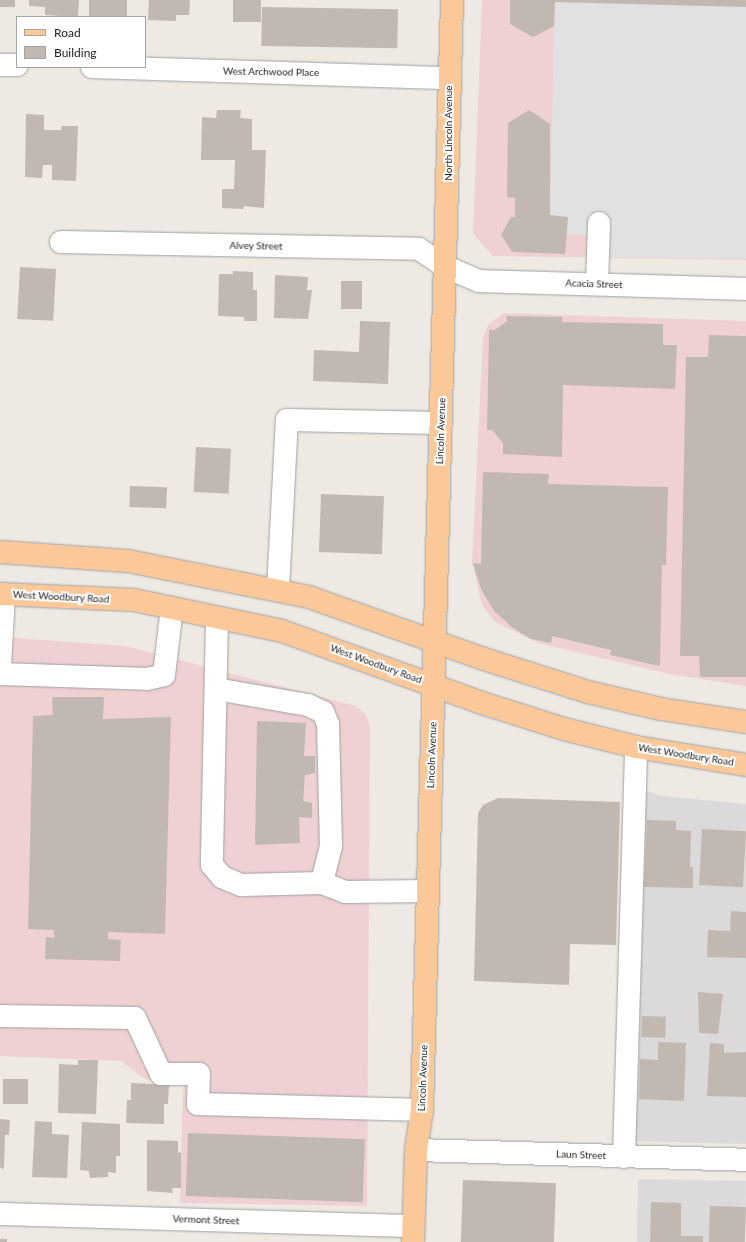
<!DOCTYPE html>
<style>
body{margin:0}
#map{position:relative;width:746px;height:1242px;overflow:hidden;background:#eee9e2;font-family:Lato,sans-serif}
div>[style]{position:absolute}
.residential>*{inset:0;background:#dbd9da;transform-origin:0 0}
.commercial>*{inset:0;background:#efd1d3}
.parking>*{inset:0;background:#e1e1e1}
.building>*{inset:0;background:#c2b8b2;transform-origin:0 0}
.roads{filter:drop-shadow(0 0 1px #a1a1a1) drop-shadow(0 0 1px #a1a1a1)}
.minor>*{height:22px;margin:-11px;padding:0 11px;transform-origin:11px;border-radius:11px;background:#fff}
.major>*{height:22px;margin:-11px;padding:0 11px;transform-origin:11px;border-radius:11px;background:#fbc89a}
span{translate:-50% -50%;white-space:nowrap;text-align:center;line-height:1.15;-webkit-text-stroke:4px #fff;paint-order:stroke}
.street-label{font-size:10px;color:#1d1d1d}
.legend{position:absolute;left:16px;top:16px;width:130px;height:52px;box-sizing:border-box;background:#fff;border:1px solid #a5a5a5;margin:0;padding:5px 7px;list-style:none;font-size:12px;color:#1d1d1d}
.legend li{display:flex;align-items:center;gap:8px;height:20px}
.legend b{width:20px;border:1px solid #a5a5a5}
</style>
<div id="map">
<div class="residential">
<i style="clip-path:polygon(640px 789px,662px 796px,746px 804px,746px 1144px,630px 1141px)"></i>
<i style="left:638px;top:1179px;width:108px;height:63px;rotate:1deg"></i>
</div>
<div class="commercial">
<i style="clip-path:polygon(482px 0,746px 0,746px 260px,493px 256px,473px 234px)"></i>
<i style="clip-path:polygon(503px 313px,746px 321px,746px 686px,669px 674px,538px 643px,495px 622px,482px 605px,472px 563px,483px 337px,489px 324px)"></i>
<i style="clip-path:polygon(0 637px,126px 646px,356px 706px,366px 715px,370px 727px,367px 1206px,180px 1203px,183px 1083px,145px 1079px,121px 1061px,0 1056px)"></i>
</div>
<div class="parking">
<i style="clip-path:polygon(555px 2px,746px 7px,746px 259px,609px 257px,609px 237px,567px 234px,568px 217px,550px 215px)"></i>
</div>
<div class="building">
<i style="left:0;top:0;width:15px;height:7px"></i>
<i style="clip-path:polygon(29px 0,79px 0,78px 17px,45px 15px,45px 7px,29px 6px)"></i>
<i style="left:89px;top:0;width:38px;height:17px"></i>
<i style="clip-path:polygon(149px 0,190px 0,189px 15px,176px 15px,176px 21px,148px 20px)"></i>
<i style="left:233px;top:0;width:28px;height:22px"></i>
<i style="clip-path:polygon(510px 0,746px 0,746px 7px,555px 2px,554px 26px,533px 37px,510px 24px)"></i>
<i style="left:262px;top:7px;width:136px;height:39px;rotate:1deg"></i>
<i style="clip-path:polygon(217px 110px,241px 110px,240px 118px,252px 119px,252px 150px,266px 150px,264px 208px,244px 206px,243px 209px,222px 208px,222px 189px,234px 189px,235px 160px,201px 160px,202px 117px,216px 118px)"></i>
<i style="clip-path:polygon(529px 110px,550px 124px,550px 215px,568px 217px,565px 254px,512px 252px,501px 235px,511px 217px,515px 217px,515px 198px,507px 197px,508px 123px)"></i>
<i style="clip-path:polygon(26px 114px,44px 115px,44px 130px,61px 130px,62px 126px,78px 126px,76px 181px,52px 180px,52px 165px,43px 165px,42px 178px,25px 177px)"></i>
<i style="left:20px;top:267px;width:36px;height:52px;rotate:3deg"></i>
<i style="clip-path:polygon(233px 271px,253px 272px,253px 290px,257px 290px,257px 321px,244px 321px,244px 317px,218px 316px,219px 274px,233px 274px)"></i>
<i style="clip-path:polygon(275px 275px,308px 277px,307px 290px,312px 290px,308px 319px,274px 318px)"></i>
<i style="left:341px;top:281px;width:21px;height:28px"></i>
<i style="clip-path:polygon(506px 316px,562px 317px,562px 322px,663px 324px,663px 345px,677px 345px,675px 389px,563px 385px,562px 457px,503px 454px,503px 443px,492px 430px,487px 430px,489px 330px,495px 330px,507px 321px)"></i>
<i style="clip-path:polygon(360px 321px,390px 322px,388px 384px,313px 381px,314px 350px,359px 352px)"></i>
<i style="clip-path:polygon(709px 335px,746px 336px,746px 677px,700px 677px,699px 656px,680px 656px,686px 357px,708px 357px)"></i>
<i style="left:196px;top:447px;width:35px;height:45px;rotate:3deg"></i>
<i style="clip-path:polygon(483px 472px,549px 474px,548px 484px,668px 487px,666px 565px,662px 565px,660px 666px,610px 655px,611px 650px,552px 636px,551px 643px,531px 639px,513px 628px,494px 611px,481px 589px,473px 563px,481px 564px)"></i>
<i style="left:130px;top:486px;width:37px;height:21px;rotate:2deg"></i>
<i style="left:321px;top:494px;width:63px;height:58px;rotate:2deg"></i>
<i style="clip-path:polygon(52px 697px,104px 697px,103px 719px,171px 717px,165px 934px,108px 932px,108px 939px,121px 940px,120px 961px,45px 959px,46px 937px,54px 938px,54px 930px,28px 929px,33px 716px,53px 715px)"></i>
<i style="clip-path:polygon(257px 721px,306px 723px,304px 756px,315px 756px,315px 773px,305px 775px,303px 801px,312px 803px,312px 818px,299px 817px,300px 843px,255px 845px)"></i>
<i style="clip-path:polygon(498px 798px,620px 802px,616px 945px,570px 944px,569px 985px,474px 981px,478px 813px,483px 805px)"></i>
<i style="clip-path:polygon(647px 820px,676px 821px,676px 830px,691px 831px,690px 867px,693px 867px,693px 888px,644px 887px)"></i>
<i style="left:702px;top:829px;width:44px;height:56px;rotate:3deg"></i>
<i style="clip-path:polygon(731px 911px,746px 912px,746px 958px,707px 957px,708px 930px,730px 931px)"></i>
<i style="clip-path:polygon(698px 992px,723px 994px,718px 1034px,699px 1033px)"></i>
<i style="left:642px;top:1016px;width:24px;height:21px;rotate:2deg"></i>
<i style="clip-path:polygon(658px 1042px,686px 1043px,684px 1101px,639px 1099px,640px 1059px,658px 1060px)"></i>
<i style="clip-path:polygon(710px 1043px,724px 1044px,724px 1053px,746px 1052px,746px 1097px,707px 1096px)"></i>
<i style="clip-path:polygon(78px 1060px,98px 1060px,96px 1114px,58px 1113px,59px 1064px,78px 1065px)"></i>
<i style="left:3px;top:1079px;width:25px;height:25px"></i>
<i style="clip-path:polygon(131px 1083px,169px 1085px,168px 1104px,164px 1104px,164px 1124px,126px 1123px,127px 1100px,131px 1100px)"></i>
<i style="clip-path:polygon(0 1119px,10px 1120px,9px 1135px,5px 1135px,4px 1169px,0 1168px)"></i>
<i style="clip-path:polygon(35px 1121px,52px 1122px,52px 1134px,69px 1135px,67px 1178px,32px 1177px)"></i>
<i style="clip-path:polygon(82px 1122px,120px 1124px,120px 1156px,116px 1156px,116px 1173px,108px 1172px,108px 1177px,90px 1178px,89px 1171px,80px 1170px)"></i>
<i style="left:188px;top:1133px;width:177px;height:63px;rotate:2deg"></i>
<i style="clip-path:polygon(147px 1140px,178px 1141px,178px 1153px,181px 1152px,181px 1188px,172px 1188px,173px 1193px,147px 1191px)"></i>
<i style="left:463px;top:1180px;width:93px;height:62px;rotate:2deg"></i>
<i style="clip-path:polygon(651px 1202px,681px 1203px,681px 1236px,703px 1236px,703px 1242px,650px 1242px)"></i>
<i style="left:710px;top:1206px;width:36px;height:36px;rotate:2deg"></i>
<i style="left:0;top:1239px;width:7px;height:3px"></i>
</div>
<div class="roads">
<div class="minor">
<i style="left:0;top:65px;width:17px"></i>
<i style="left:92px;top:67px;width:358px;rotate:1.8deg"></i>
<i style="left:61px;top:242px;width:358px;rotate:1.1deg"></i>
<i style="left:419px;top:249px;width:32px;rotate:34deg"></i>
<i style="left:446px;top:267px;width:36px;rotate:23deg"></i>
<i style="left:479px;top:281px;width:267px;rotate:1.7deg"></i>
<i style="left:597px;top:284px;width:61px;rotate:-88.1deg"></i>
<i style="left:278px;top:590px;width:170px;rotate:-87deg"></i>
<i style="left:287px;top:420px;width:154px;rotate:1.1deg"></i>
<i style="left:217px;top:618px;width:247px;rotate:91.2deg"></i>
<i style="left:212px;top:865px;width:16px;rotate:50deg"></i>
<i style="left:222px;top:877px;width:21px;rotate:23deg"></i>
<i style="left:241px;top:885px;width:81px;rotate:-1.4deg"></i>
<i style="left:322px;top:883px;width:25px;rotate:21deg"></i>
<i style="left:345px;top:892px;width:83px;rotate:-0.7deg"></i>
<i style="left:0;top:666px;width:72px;rotate:-86.8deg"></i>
<i style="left:0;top:674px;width:147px;rotate:1.9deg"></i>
<i style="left:147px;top:679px;width:17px;rotate:-13deg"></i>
<i style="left:164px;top:675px;width:67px;rotate:-83.2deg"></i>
<i style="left:216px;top:689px;width:93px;rotate:9.9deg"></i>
<i style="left:308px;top:705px;width:17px;rotate:25deg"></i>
<i style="left:323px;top:712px;width:13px;rotate:67deg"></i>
<i style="left:328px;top:724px;width:122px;rotate:88.6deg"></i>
<i style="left:331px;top:846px;width:38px;rotate:104deg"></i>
<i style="left:0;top:1016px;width:135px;rotate:0.8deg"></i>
<i style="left:135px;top:1018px;width:62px;rotate:65.1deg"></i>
<i style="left:161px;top:1074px;width:38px"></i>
<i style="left:199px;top:1074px;width:30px;rotate:92deg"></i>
<i style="left:198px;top:1104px;width:224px;rotate:1.5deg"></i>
<i style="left:416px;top:1150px;width:330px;rotate:1.7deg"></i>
<i style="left:624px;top:1157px;width:410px;rotate:-88.3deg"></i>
<i style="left:0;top:1214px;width:413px;rotate:1.7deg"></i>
</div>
<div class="major">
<i style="left:0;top:552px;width:128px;rotate:4deg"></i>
<i style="left:128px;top:561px;width:185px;rotate:11.2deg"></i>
<i style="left:309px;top:597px;width:186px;rotate:19.5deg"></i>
<i style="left:484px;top:659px;width:109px;rotate:17.6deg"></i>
<i style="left:588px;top:692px;width:75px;rotate:13.1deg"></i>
<i style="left:661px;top:709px;width:86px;rotate:8.7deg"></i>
<i style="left:0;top:594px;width:134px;rotate:2.6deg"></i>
<i style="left:134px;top:600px;width:151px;rotate:11.8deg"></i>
<i style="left:282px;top:631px;width:213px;rotate:19.8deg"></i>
<i style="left:482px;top:703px;width:86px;rotate:17.6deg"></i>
<i style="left:564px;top:729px;width:74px;rotate:14deg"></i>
<i style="left:636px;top:747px;width:111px;rotate:9.3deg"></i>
<i style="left:413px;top:1242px;width:92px;rotate:-88.1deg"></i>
<i style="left:416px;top:1150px;width:40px;rotate:-81.5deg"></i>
<i style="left:422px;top:1110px;width:1110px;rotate:-88.45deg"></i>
</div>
</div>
<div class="street-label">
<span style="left:271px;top:72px;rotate:1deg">West Archwood Place</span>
<span style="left:449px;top:133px;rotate:-90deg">North Lincoln Avenue</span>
<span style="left:256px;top:246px;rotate:1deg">Alvey Street</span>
<span style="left:594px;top:284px;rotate:2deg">Acacia Street</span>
<span style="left:441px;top:431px;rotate:-88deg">Lincoln Avenue</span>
<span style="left:61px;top:597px;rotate:3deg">West Woodbury Road</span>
<span style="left:376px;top:664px;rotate:20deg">West Woodbury Road</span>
<span style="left:432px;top:755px;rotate:-88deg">Lincoln Avenue</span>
<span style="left:686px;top:755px;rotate:9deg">West Woodbury Road</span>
<span style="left:423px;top:1078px;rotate:-88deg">Lincoln Avenue</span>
<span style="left:581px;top:1155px;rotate:2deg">Laun Street</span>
<span style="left:206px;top:1220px;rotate:2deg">Vermont Street</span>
</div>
<ul class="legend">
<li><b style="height:5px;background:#fbc89a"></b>Road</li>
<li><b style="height:11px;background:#c2b8b2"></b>Building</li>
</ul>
</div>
